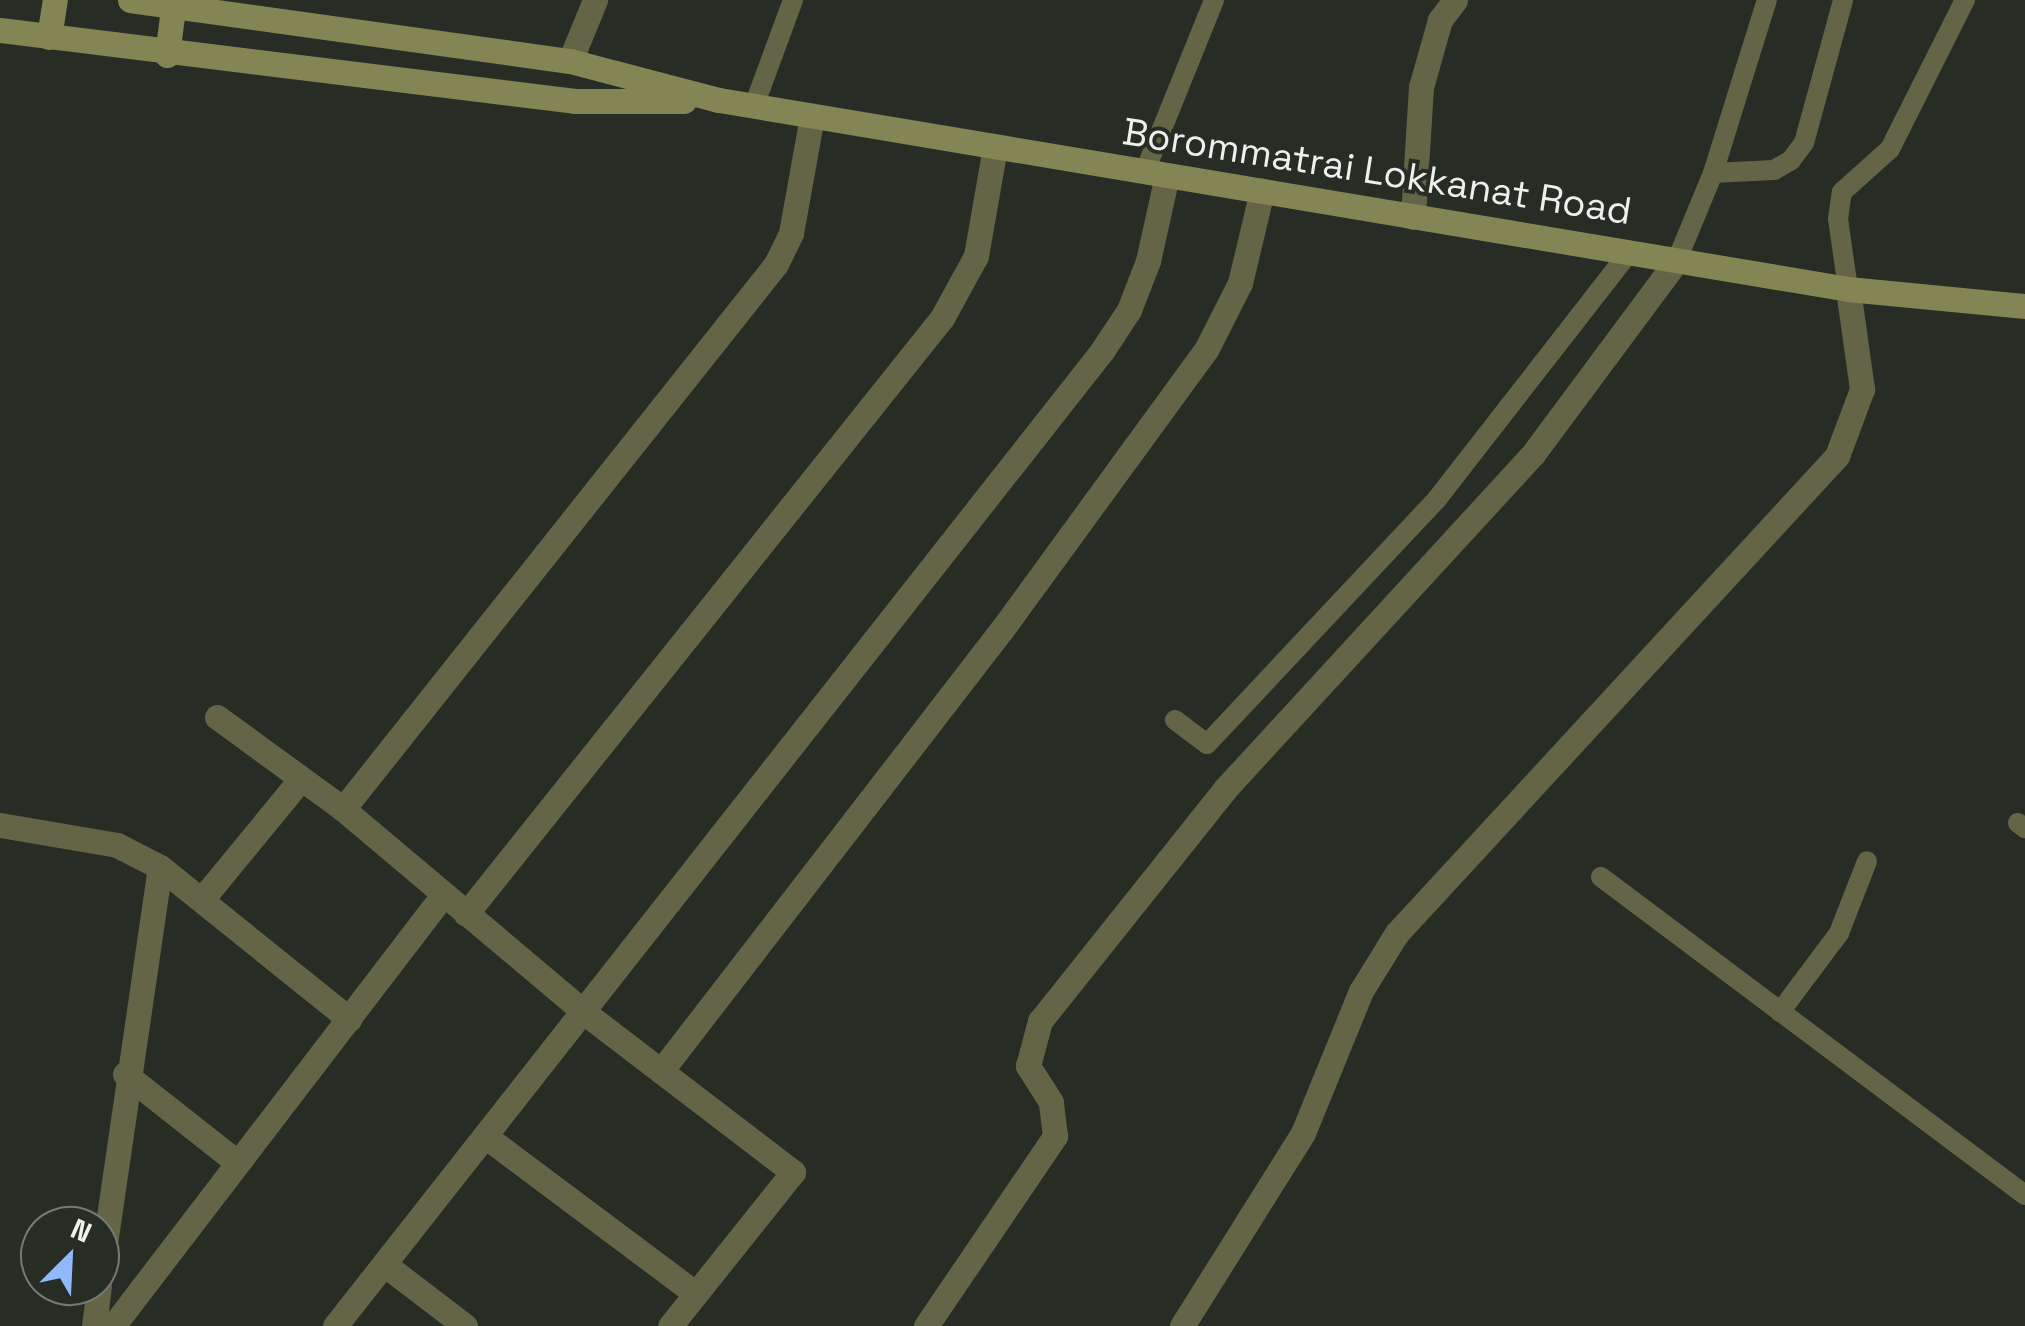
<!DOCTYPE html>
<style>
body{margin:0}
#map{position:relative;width:2025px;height:1326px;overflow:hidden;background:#272c25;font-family:"Space Grotesk",sans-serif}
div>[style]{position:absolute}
.lane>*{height:20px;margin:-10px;padding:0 10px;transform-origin:10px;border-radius:10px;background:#636546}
.street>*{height:25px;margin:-12.5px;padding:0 12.5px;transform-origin:12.5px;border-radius:12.5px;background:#636546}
.secondary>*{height:25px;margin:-12.5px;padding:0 12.5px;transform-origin:12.5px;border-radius:12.5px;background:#838654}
span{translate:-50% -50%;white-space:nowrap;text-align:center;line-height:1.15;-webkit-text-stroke:8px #272c25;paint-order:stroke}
.street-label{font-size:38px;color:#edf0eb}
.north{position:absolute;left:20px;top:1206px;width:100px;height:100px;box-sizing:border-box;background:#272c25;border:2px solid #767a74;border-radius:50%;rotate:24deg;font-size:28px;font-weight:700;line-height:40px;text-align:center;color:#edf0eb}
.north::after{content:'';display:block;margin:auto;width:35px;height:45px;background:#90b8fd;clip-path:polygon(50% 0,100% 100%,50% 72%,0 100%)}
</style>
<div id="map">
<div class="lane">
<i style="left:754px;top:106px;width:113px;rotate:-69.8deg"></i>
<i style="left:1145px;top:171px;width:184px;rotate:-68deg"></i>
<i style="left:1713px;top:173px;width:61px;rotate:-2.8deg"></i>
<i style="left:1774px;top:170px;width:20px;rotate:-30deg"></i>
<i style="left:1791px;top:160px;width:21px;rotate:-53deg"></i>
<i style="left:1804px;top:143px;width:148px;rotate:-74.7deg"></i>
<i style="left:1677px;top:260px;width:94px;rotate:-67.5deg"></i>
<i style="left:1713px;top:173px;width:181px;rotate:-72.7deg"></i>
<i style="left:1848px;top:289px;width:71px;rotate:-98.1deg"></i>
<i style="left:1838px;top:219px;width:27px;rotate:-82deg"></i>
<i style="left:1842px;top:192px;width:64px;rotate:-41.9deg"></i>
<i style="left:1890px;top:149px;width:167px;rotate:-63.3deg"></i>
<i style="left:1175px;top:720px;width:40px;rotate:37deg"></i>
<i style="left:1207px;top:744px;width:336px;rotate:-46.8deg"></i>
<i style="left:1437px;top:499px;width:313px;rotate:-52.1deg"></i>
<i style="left:2018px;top:823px;width:9px;rotate:36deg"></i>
<i style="left:1601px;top:877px;width:530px;rotate:36.87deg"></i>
<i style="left:1780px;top:1012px;width:99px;rotate:-53.2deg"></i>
<i style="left:1839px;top:933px;width:77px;rotate:-68.7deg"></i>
</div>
<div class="street">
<i style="left:570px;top:61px;width:66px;rotate:-67.7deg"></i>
<i style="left:1413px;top:217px;width:130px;rotate:-86.5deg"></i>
<i style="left:1421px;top:87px;width:70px;rotate:-74.2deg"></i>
<i style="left:1440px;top:20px;width:25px;rotate:-53deg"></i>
<i style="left:217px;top:717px;width:156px;rotate:36.1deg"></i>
<i style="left:343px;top:809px;width:317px;rotate:40.1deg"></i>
<i style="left:585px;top:1013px;width:262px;rotate:37.4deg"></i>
<i style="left:793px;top:1172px;width:197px;rotate:128.6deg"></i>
<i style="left:343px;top:809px;width:696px;rotate:-51.53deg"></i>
<i style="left:776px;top:264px;width:34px;rotate:-64deg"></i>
<i style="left:791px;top:233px;width:119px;rotate:-79.8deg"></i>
<i style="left:0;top:825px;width:119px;rotate:9.7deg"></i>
<i style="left:117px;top:845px;width:48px;rotate:27.1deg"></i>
<i style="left:160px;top:867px;width:243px;rotate:38.8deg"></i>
<i style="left:203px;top:898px;width:153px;rotate:-50.6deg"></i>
<i style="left:466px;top:914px;width:763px;rotate:-51.39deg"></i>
<i style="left:942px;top:318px;width:71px;rotate:-61.3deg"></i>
<i style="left:976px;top:256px;width:111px;rotate:-80.1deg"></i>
<i style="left:661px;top:1071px;width:560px;rotate:-52.33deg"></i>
<i style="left:1003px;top:628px;width:344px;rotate:-53.9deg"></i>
<i style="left:1206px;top:350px;width:75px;rotate:-63.1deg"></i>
<i style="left:1240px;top:283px;width:95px;rotate:-76.6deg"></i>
<i style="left:125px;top:1074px;width:142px;rotate:38.2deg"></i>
<i style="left:485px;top:1136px;width:262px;rotate:36.8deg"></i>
<i style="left:384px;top:1264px;width:102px;rotate:37.4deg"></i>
<i style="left:100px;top:1278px;width:415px;rotate:-81.7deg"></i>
<i style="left:94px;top:1326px;width:40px;rotate:-82.9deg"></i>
<i style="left:113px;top:1326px;width:543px;rotate:-52.56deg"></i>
<i style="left:335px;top:1326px;width:1241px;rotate:-51.81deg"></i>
<i style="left:1102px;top:351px;width:49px;rotate:-56.6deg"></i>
<i style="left:1129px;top:310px;width:53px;rotate:-68.8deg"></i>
<i style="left:1148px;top:261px;width:88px;rotate:-77.5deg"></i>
<i style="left:926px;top:1326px;width:230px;rotate:-55.8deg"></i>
<i style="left:1055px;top:1136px;width:34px;rotate:-97deg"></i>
<i style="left:1051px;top:1102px;width:43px;rotate:-122.6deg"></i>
<i style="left:1028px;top:1066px;width:47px;rotate:-75.1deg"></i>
<i style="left:1040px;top:1021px;width:297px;rotate:-51.4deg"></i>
<i style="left:1225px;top:789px;width:455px;rotate:-47.4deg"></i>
<i style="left:1533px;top:454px;width:242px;rotate:-53.4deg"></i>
<i style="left:1182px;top:1326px;width:228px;rotate:-57.9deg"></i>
<i style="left:1303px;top:1133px;width:153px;rotate:-67.8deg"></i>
<i style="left:1361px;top:991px;width:68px;rotate:-58.2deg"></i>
<i style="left:1397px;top:933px;width:649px;rotate:-47.31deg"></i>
<i style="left:1837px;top:456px;width:72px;rotate:-69.5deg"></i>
<i style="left:1862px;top:389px;width:101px;rotate:-98deg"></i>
</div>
<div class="secondary">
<i style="left:130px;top:0;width:444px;rotate:7.9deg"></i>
<i style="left:570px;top:61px;width:154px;rotate:14.7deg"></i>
<i style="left:719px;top:100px;width:1145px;rotate:9.5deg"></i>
<i style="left:1848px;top:289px;width:178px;rotate:5.5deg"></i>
<i style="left:0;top:30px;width:579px;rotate:7.04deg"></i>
<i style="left:575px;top:101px;width:109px"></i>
<i style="left:49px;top:37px;width:37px;rotate:-81deg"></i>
<i style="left:167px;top:55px;width:55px;rotate:-82.7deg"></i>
</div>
<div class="street-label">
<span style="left:1377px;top:172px;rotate:9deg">Borommatrai Lokkanat Road</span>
</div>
<div class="north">N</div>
</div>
